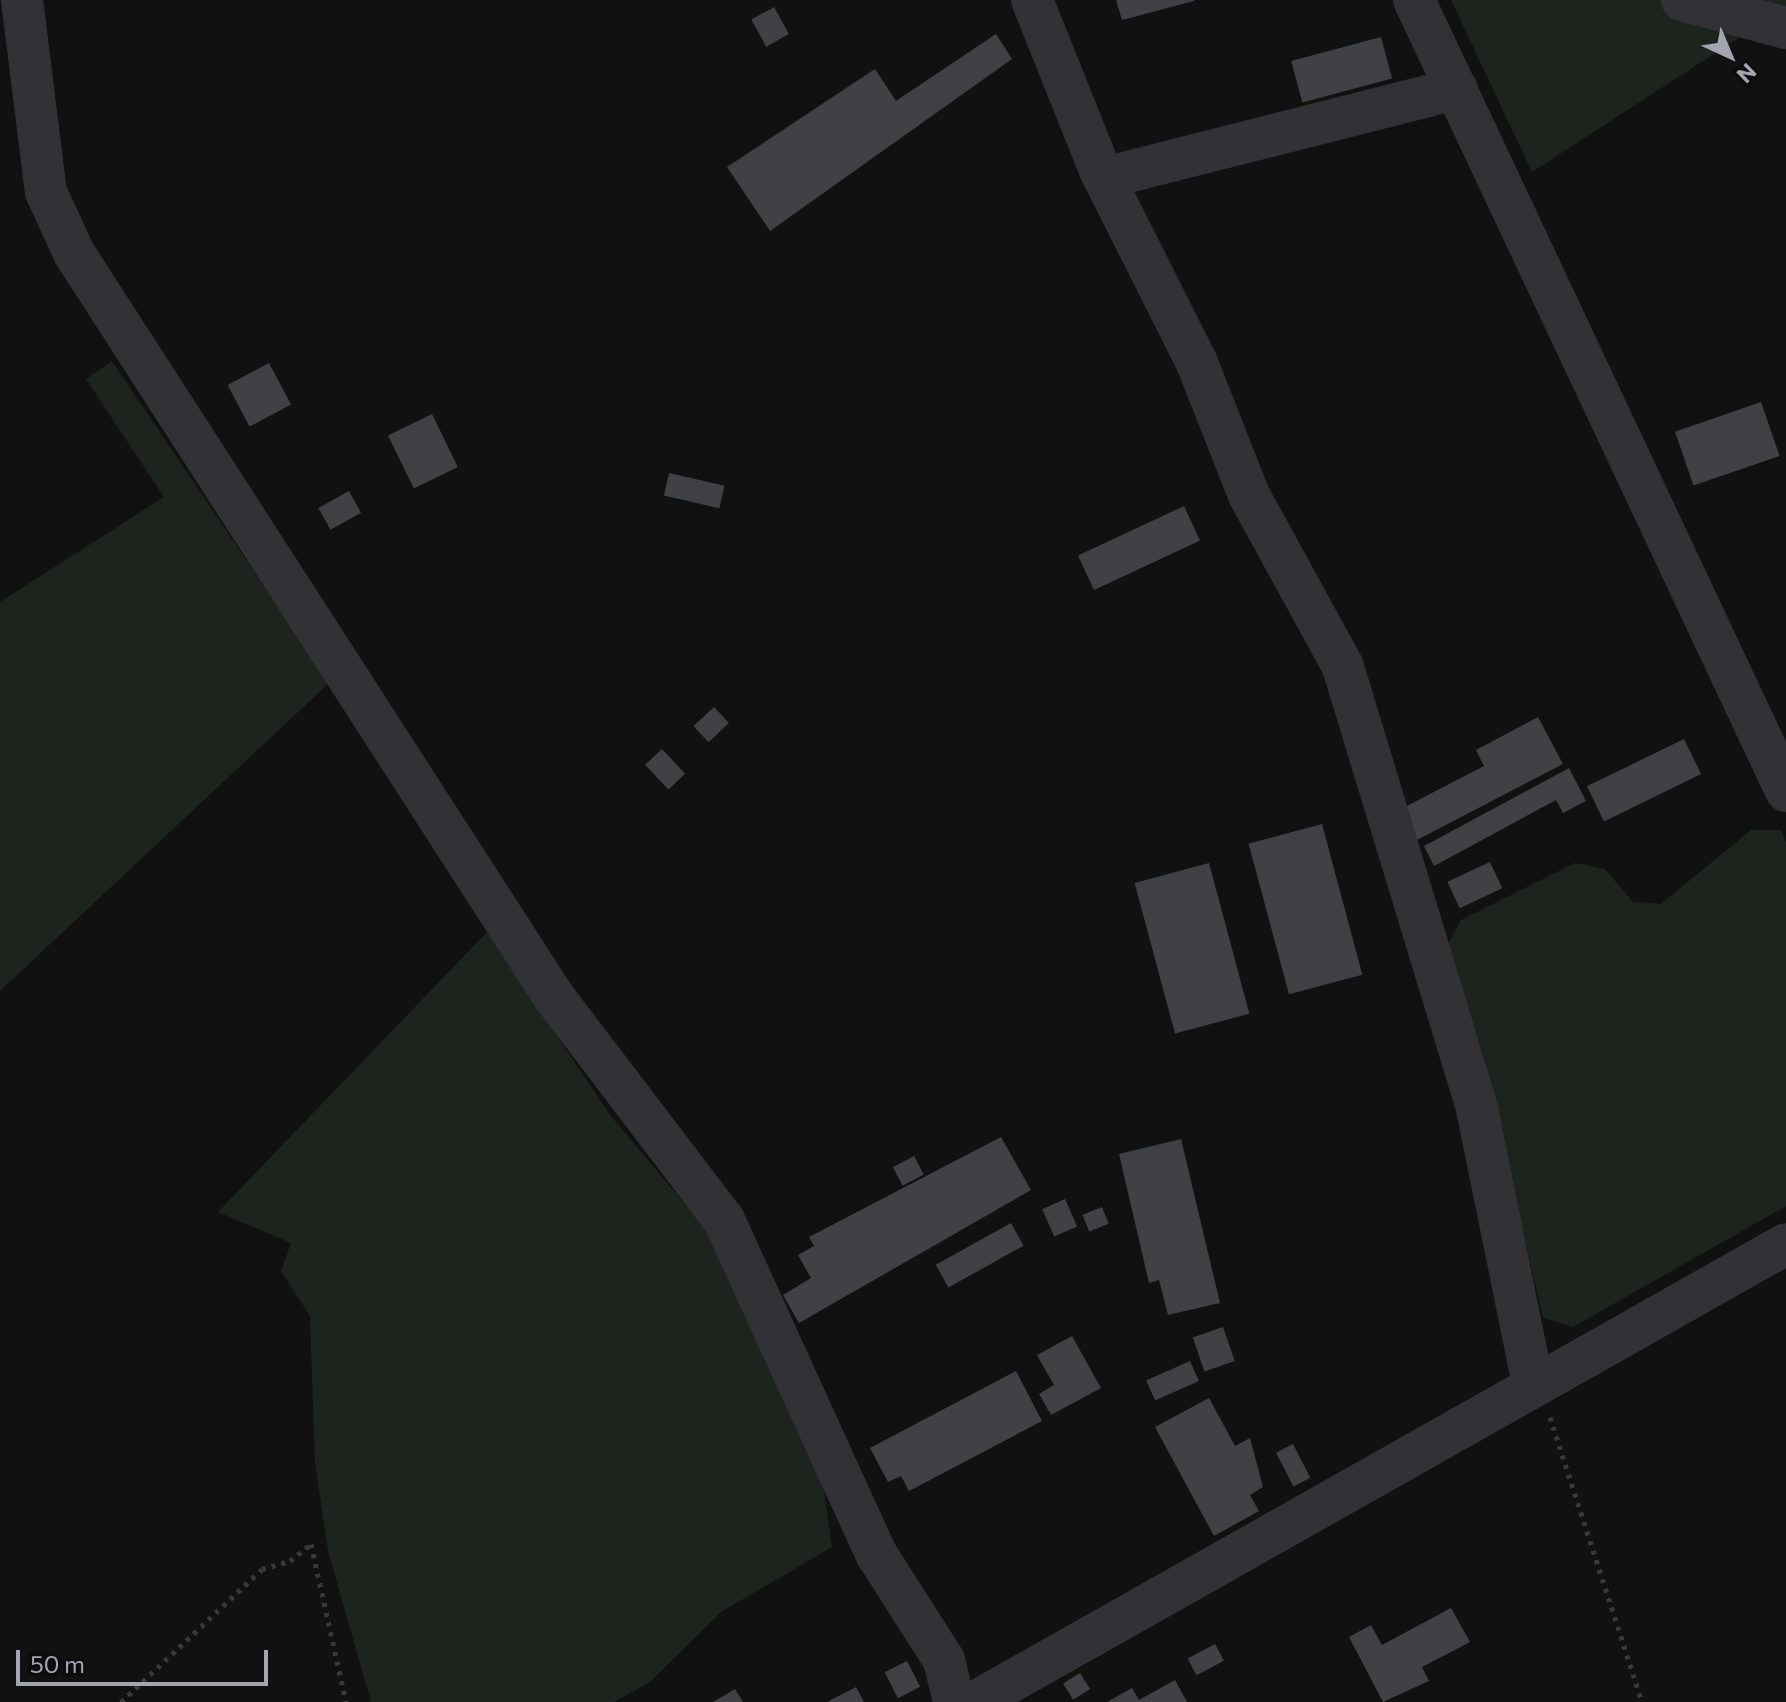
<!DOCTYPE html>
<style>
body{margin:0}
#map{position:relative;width:1786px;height:1702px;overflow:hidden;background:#111112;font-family:Commissioner,sans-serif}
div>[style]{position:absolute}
.green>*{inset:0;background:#1d241e}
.building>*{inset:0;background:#404145;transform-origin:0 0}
.path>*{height:5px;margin-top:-2.5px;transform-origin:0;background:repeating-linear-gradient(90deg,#38393d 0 4px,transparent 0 10px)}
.minor>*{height:42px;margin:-21px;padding:0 21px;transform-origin:21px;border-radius:21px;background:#323236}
span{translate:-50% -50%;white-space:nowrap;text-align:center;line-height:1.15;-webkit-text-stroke:6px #0c0c0d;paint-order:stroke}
.north{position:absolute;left:1690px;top:16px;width:80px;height:80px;-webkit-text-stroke:6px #0c0c0d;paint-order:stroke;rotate:136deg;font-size:22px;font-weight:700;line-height:32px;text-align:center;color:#a3a6b1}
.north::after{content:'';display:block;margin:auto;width:28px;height:36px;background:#a3a6b1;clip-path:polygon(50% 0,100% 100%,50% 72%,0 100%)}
.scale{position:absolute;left:16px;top:1650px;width:252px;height:36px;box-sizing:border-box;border:4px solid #a3a6b1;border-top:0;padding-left:10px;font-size:24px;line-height:28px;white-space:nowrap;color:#a3a6b1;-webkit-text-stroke:6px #0c0c0d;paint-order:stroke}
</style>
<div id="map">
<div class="green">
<i style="clip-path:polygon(1451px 0,1786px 0,1786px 7px,1532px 172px)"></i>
<i style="clip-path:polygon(112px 361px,329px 683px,0 991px,0 602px,164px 497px,86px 379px)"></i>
<i style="clip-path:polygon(1751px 830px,1781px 830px,1786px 843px,1786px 1206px,1573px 1327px,1543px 1318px,1482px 1051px,1447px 946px,1461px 920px,1575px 863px,1605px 869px,1633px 902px,1661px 904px)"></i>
<i style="clip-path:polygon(487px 932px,610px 1115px,711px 1235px,820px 1462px,832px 1547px,721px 1612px,650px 1682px,614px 1702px,371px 1702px,328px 1551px,315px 1463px,310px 1316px,281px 1271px,291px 1243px,218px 1212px)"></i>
</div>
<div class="building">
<i style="clip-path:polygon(1116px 0,1194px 0,1194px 1px,1122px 20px)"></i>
<i style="left:774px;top:7px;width:31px;height:26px;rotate:61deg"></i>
<i style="clip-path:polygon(996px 34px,1012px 59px,770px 231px,727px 167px,875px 69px,896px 101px)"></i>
<i style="left:1381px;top:37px;width:43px;height:93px;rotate:75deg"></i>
<i style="left:269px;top:363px;width:47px;height:47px;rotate:62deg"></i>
<i style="left:1761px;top:402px;width:57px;height:91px;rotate:71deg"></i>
<i style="left:432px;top:414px;width:59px;height:49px;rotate:64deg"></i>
<i style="left:669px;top:473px;width:57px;height:23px;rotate:13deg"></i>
<i style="left:349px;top:491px;width:25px;height:35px;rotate:61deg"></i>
<i style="left:1184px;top:506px;width:38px;height:117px;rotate:65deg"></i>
<i style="left:714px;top:707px;width:22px;height:28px;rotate:47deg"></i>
<i style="clip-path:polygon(1538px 717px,1563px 764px,1415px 841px,1399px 810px,1484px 766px,1476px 750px)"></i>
<i style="left:1684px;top:739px;width:39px;height:108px;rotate:64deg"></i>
<i style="left:662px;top:749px;width:34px;height:23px;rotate:47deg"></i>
<i style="clip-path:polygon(1569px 768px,1586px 801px,1563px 813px,1556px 800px,1434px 866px,1424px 846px)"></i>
<i style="left:1322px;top:824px;width:156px;height:76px;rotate:75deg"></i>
<i style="left:1490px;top:862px;width:29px;height:47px;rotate:65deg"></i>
<i style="left:1209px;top:863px;width:156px;height:77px;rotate:75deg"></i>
<i style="clip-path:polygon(1001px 1137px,1031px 1190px,799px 1323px,783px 1295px,811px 1278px,798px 1255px,814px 1246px,809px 1237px)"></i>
<i style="clip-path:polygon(1181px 1139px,1220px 1303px,1168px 1315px,1159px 1280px,1149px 1283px,1119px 1154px)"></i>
<i style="left:914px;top:1156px;width:21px;height:24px;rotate:62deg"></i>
<i style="left:1065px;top:1199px;width:30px;height:25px;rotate:66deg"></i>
<i style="left:1102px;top:1207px;width:18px;height:21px;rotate:68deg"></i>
<i style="left:1011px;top:1223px;width:26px;height:86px;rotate:61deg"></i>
<i style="left:1223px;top:1327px;width:36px;height:32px;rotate:71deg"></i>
<i style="clip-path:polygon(1072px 1336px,1101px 1388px,1051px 1415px,1039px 1394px,1054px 1385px,1037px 1355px)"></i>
<i style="left:1190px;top:1361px;width:22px;height:48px;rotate:66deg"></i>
<i style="clip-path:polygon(1016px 1371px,1042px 1421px,909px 1491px,901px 1476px,888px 1482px,870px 1448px)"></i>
<i style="clip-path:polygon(1209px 1398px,1235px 1446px,1250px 1438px,1263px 1487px,1250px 1495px,1259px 1511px,1214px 1536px,1155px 1427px)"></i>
<i style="left:1293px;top:1444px;width:38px;height:19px;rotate:63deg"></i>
<i style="clip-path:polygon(1451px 1608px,1470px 1642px,1422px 1667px,1429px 1681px,1383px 1702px,1349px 1637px,1371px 1625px,1382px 1645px)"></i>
<i style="left:1215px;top:1644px;width:19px;height:31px;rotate:62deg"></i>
<i style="left:907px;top:1661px;width:29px;height:25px;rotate:63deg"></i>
<i style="left:1080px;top:1673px;width:19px;height:20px;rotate:58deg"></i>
<i style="clip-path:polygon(1175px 1680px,1187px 1702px,1107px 1702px,1132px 1688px,1139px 1700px)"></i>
<i style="clip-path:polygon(856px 1687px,864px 1702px,827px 1702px)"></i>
<i style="clip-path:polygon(735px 1689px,743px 1702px,713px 1702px)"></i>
</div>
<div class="path">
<i style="left:1550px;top:1417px;width:299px;rotate:72.1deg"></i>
<i style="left:121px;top:1702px;width:194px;rotate:-43.3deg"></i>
<i style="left:262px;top:1569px;width:29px;rotate:-16deg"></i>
<i style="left:290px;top:1561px;width:27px;rotate:-39deg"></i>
<i style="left:311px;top:1544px;width:162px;rotate:77.5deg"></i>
</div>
<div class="minor">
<i style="left:22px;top:0;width:193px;rotate:82.9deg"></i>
<i style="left:46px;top:192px;width:67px;rotate:65.3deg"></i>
<i style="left:74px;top:253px;width:885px;rotate:57.17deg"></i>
<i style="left:554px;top:997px;width:280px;rotate:52.7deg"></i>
<i style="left:724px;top:1220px;width:368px;rotate:65.5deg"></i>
<i style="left:877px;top:1555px;width:125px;rotate:57.5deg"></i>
<i style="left:944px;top:1660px;width:43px;rotate:76.6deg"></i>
<i style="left:1032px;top:0;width:183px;rotate:68.2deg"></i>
<i style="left:1100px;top:170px;width:216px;rotate:63.3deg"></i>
<i style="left:1197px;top:363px;width:142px;rotate:68.5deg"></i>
<i style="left:1249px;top:495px;width:196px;rotate:61.3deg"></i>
<i style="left:1343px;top:667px;width:462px;rotate:73.1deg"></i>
<i style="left:1477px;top:1109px;width:282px;rotate:78.5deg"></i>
<i style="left:1414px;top:0;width:874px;rotate:64.81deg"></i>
<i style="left:1682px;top:0;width:108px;rotate:15.1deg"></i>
<i style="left:1104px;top:178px;width:364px;rotate:-14.2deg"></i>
<i style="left:975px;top:1702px;width:931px;rotate:-29.45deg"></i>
</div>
<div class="north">N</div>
<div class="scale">50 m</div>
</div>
